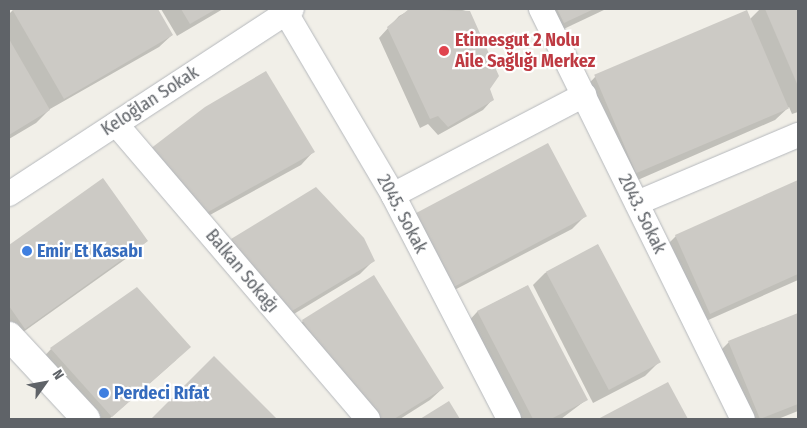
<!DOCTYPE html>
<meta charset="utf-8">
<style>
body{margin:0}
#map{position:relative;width:807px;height:428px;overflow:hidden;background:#f1efe8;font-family:"Fira Sans Condensed",sans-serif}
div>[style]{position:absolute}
.shadow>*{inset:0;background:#0003}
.building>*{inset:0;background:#cccac5;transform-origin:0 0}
.roads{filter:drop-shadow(0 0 1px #b5b8bc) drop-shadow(0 0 1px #b5b8bc)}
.minor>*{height:24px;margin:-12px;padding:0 12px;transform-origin:12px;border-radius:12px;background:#fff}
.tertiary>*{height:28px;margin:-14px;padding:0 14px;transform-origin:14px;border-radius:14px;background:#fff}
.dots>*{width:14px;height:14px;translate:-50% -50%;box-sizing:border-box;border:2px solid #fff;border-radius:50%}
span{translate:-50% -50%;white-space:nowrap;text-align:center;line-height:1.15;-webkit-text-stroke:4.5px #fff;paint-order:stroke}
.health-label{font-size:18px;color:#be3a42;font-weight:700}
.left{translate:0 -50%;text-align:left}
.street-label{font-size:18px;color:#5f6368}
.shop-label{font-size:18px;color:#366cbe;font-weight:700}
.frame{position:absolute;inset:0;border:10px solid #5f6368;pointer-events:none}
.north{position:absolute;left:20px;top:358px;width:50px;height:50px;-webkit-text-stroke:4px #fff;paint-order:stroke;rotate:58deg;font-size:14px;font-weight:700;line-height:20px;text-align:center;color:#5f6368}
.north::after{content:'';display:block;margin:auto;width:18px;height:22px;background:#5f6368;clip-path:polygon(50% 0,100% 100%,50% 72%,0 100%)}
</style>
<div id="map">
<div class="shadow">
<i style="clip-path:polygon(157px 9px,172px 35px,159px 47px,50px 109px,36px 123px,9px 139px,9px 14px,13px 10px)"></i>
<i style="clip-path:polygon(161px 9px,223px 9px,177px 36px)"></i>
<i style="clip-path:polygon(412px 9px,459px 9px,469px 12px,492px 100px,483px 110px,438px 135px,428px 124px,420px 128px,379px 38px,399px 16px)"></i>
<i style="clip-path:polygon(539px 9px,606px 9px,551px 35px)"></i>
<i style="clip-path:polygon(760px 9px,798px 9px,798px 112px,792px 114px,789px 107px,775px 120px,624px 186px,583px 90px,595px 77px,747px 12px,750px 19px)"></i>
<i style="clip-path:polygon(313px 152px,301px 165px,188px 227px,138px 162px)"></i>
<i style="clip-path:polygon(103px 180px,147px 241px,134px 253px,12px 340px,9px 336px,9px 247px)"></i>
<i style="clip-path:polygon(798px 182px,798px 280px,697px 325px,663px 249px,676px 236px)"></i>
<i style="clip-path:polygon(585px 216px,572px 229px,437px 299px,400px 228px)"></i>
<i style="clip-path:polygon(232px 240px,373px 261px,360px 274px,274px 326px,219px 253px)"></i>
<i style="clip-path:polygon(598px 245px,658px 363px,645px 376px,593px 403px,533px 285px,545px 273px)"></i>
<i style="clip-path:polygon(527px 286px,586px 400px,561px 419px,514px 419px,465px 325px,477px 312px)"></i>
<i style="clip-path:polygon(798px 314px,798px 411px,778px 419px,742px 419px,716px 355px,729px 342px)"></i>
<i style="clip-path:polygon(303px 321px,443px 388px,430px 400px,400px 419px,353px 419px,294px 330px)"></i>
<i style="clip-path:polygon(51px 349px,176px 360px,109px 419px,89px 419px,39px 362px)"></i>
<i style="clip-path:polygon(214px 358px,275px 419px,152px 419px)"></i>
<i style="clip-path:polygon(668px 384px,686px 419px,601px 419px)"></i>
</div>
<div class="building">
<i style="clip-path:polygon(12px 9px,158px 9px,173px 35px,64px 99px)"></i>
<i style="clip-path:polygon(181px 9px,216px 9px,190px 24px)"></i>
<i style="clip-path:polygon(409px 9px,470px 11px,499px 76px,490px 89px,494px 100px,448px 127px,438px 116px,430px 119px,387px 27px)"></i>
<i style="clip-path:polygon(557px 9px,594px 9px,564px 23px)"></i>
<i style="clip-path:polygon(765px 9px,798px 9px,798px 86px)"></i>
<i style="left:747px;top:10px;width:107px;height:166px;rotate:67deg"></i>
<i style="clip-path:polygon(9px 39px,50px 110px,9px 135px)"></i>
<i style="clip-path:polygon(266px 71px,315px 152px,201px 216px,150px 149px,205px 107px)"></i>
<i style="left:548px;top:143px;width:83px;height:153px;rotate:62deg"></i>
<i style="clip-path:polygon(103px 178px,148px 241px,25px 329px,9px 306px,9px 245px)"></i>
<i style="clip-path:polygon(798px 180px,798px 274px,710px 314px,675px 235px)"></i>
<i style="clip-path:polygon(316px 187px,364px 238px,375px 261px,287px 314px,231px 239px)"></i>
<i style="left:598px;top:244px;width:134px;height:59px;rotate:62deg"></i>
<i style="clip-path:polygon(374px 275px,444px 388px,394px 419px,376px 419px,326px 357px,302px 320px)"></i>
<i style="clip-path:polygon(528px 285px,588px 400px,551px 419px,533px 419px,477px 311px)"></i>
<i style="clip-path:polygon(137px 287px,191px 347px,112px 417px,50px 348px)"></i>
<i style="clip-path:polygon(798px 313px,798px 404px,760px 419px,728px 341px)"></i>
<i style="clip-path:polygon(214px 356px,277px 419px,151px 419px)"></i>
<i style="clip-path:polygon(668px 382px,688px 419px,598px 419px)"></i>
<i style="clip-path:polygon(449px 401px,460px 419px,420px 419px)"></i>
</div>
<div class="roads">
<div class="minor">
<i style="left:541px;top:9px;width:457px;rotate:63.8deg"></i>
<i style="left:286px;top:13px;width:211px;rotate:59.5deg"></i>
<i style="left:393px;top:195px;width:252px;rotate:62.6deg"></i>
<i style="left:116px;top:124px;width:388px;rotate:49.5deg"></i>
<i style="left:9px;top:194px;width:338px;rotate:-33.2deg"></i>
<i style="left:393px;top:195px;width:216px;rotate:-27.6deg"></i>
<i style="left:637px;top:203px;width:175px;rotate:-22.9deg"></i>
</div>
<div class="tertiary">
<i style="left:9px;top:336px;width:113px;rotate:47.1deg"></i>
</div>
</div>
<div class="dots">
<i style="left:444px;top:51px;background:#e0444e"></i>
<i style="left:27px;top:251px;background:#3f7fe0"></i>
<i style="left:104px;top:393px;background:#3f7fe0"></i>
</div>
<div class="health-label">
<span class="left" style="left:455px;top:51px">Etimesgut 2 Nolu<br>Aile Sağlığı Merkez</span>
</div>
<div class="street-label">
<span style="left:150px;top:101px;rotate:-33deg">Keloğlan Sokak</span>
<span style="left:402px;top:214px;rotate:62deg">2045. Sokak</span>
<span style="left:642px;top:214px;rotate:64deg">2043. Sokak</span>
<span style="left:242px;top:271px;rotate:50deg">Balkan Sokağı</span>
</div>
<div class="shop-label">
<span class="left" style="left:37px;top:251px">Emir Et Kasabı</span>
<span class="left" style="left:114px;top:393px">Perdeci Rıfat</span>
</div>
<div class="frame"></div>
<div class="north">N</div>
</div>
